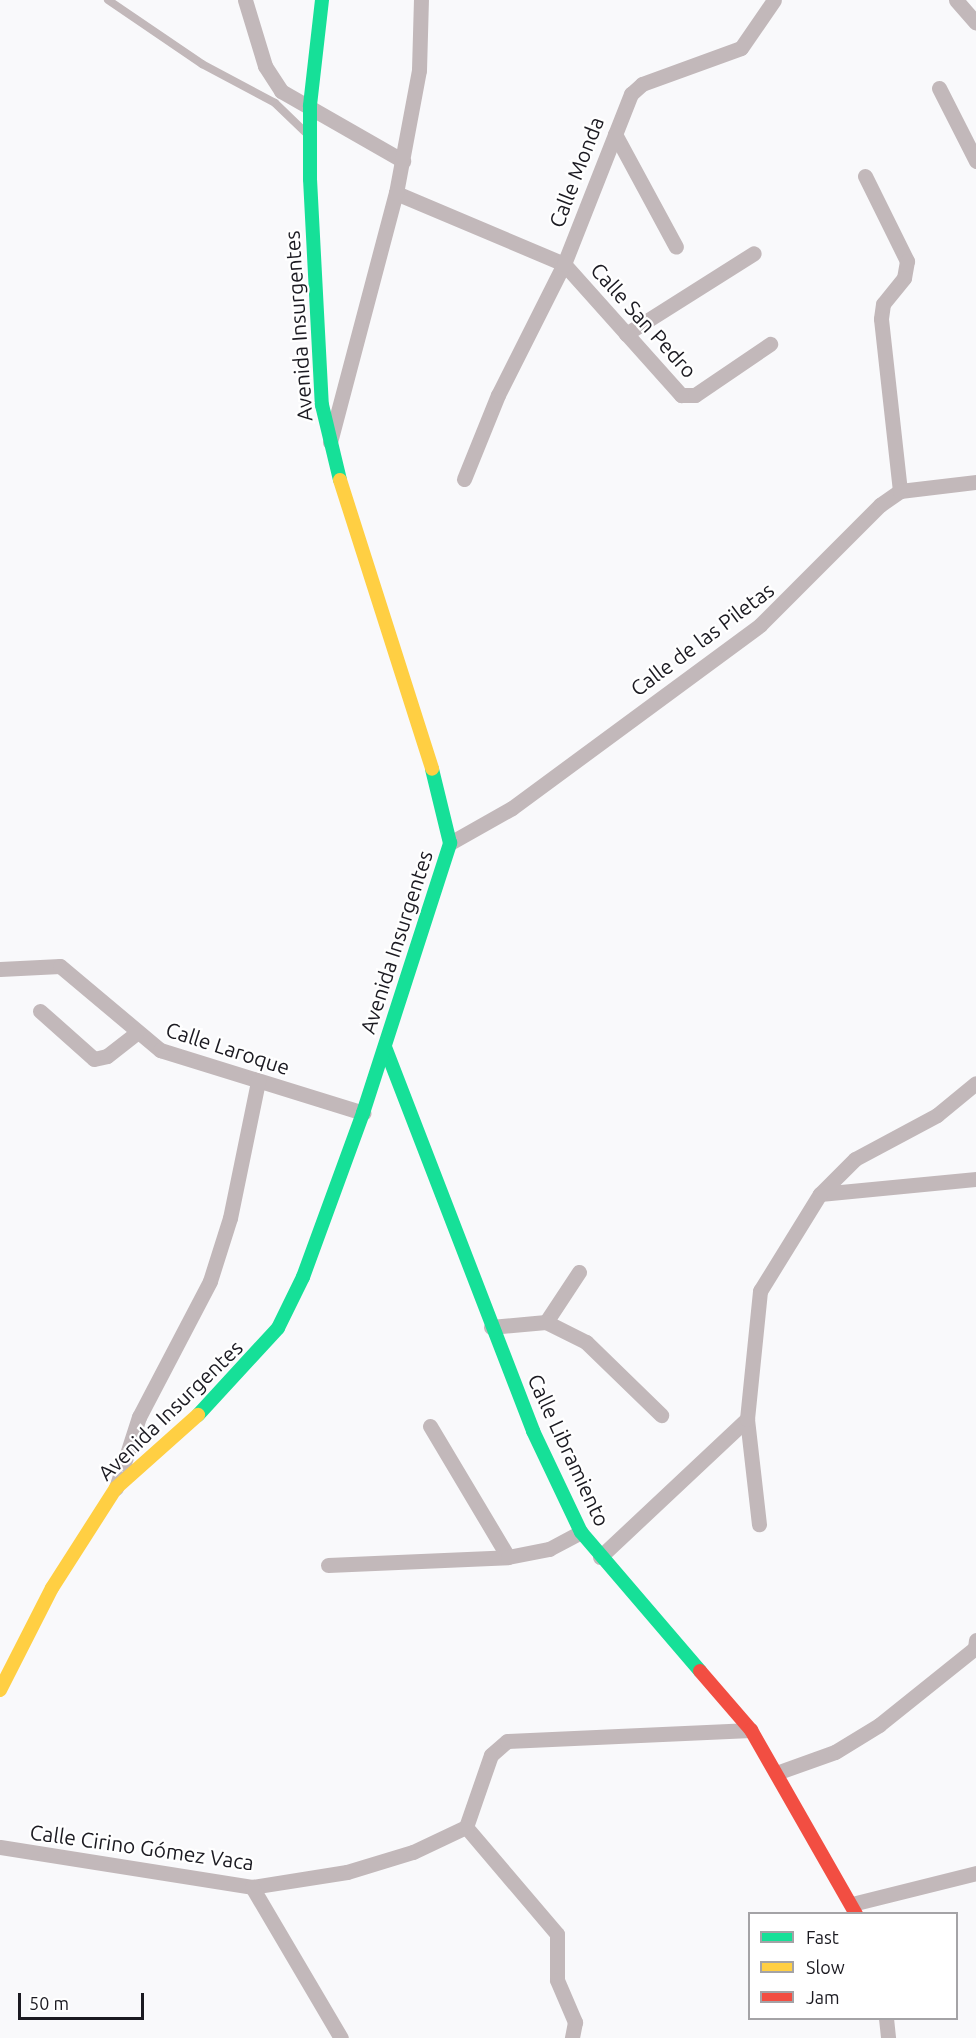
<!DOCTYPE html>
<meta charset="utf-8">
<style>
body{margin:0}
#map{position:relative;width:976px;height:2038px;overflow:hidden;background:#f9f9fb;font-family:Ubuntu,sans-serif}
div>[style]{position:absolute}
.lane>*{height:8px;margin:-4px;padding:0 4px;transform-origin:4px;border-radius:4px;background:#c2b8ba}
.street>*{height:15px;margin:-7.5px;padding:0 7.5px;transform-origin:7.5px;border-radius:7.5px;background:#c2b8ba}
.fast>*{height:14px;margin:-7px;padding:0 7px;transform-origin:7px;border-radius:7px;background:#16e098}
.slow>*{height:14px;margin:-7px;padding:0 7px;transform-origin:7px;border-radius:7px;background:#ffcf43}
.jam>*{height:14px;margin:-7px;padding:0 7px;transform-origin:7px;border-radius:7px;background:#f24e42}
span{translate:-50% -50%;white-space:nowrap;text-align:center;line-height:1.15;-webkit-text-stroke:4.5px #fff;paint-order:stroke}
.street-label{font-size:21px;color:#1b1a21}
.legend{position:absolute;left:748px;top:1912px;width:210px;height:108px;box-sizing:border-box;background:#fff;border:2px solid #a4a3a6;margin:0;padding:8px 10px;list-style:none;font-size:18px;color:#1b1a21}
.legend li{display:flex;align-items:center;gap:12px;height:30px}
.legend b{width:30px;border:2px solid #a4a3a6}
.scale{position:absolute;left:18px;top:1993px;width:126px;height:27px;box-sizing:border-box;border:3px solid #1b1a21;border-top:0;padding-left:8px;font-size:18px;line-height:21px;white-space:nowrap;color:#1b1a21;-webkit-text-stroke:4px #fff;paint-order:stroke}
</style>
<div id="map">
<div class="lane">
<i style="left:108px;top:0;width:114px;rotate:34.2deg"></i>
<i style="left:202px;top:64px;width:83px;rotate:28.1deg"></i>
<i style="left:275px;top:103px;width:42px;rotate:44deg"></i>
</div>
<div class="street">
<i style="left:245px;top:0;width:69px;rotate:73.1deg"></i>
<i style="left:265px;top:66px;width:30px;rotate:57deg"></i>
<i style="left:281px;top:91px;width:141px;rotate:29.8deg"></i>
<i style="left:956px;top:0;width:30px;rotate:49deg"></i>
<i style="left:939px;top:88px;width:82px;rotate:63.1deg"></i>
<i style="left:615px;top:134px;width:128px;rotate:61.6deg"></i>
<i style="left:865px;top:176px;width:95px;rotate:63.7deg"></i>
<i style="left:907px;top:261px;width:17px;rotate:100deg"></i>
<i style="left:904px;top:278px;width:33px;rotate:129deg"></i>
<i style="left:883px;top:304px;width:15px;rotate:98deg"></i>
<i style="left:881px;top:319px;width:173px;rotate:83.7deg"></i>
<i style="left:396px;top:193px;width:182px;rotate:22.9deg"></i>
<i style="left:564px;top:264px;width:176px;rotate:48.2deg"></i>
<i style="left:681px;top:395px;width:14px"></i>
<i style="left:695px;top:395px;width:91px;rotate:-34.2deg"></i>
<i style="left:626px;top:334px;width:151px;rotate:-32.3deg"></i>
<i style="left:330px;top:442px;width:258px;rotate:-75.2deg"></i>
<i style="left:396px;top:193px;width:125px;rotate:-79.4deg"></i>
<i style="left:419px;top:70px;width:70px;rotate:-88.4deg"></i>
<i style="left:464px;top:479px;width:91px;rotate:-68deg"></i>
<i style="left:498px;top:395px;width:147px;rotate:-63.3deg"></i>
<i style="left:564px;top:264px;width:183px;rotate:-68.5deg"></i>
<i style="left:631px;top:94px;width:15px;rotate:-42deg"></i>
<i style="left:642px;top:84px;width:105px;rotate:-20deg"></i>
<i style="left:741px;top:48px;width:58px;rotate:-55.5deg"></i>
<i style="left:450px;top:843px;width:71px;rotate:-29.4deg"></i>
<i style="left:512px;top:808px;width:308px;rotate:-36.4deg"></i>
<i style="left:760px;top:625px;width:170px;rotate:-45deg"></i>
<i style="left:880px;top:505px;width:24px;rotate:-35deg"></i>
<i style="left:900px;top:491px;width:77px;rotate:-6.8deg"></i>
<i style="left:0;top:969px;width:60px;rotate:-2.9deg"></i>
<i style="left:60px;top:966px;width:131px;rotate:40deg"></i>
<i style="left:160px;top:1050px;width:213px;rotate:17.2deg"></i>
<i style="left:40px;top:1011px;width:72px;rotate:41.6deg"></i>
<i style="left:94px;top:1059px;width:13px;rotate:-13deg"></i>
<i style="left:107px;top:1056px;width:36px;rotate:-38deg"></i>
<i style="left:820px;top:1194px;width:157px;rotate:-5.5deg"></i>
<i style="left:546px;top:1322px;width:60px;rotate:-56.6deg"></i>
<i style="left:491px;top:1327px;width:55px;rotate:-5.2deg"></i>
<i style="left:546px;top:1322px;width:45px;rotate:26.6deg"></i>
<i style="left:586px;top:1342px;width:105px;rotate:44.2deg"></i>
<i style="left:747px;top:1419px;width:106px;rotate:83.5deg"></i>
<i style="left:430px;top:1426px;width:152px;rotate:59.2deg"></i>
<i style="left:116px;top:1488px;width:75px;rotate:-72.1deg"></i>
<i style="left:139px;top:1417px;width:153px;rotate:-62.4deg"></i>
<i style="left:210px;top:1281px;width:66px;rotate:-72.4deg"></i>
<i style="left:230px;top:1218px;width:140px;rotate:-78.4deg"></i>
<i style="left:600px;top:1557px;width:202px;rotate:-43.2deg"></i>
<i style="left:747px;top:1419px;width:129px;rotate:-84.2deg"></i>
<i style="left:760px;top:1291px;width:114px;rotate:-58.3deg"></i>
<i style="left:820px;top:1194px;width:49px;rotate:-45deg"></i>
<i style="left:855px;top:1159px;width:93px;rotate:-28.2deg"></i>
<i style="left:937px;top:1115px;width:50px;rotate:-39.4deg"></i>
<i style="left:328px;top:1565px;width:180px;rotate:-2.5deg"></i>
<i style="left:508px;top:1557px;width:42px;rotate:-11deg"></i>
<i style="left:549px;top:1549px;width:36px;rotate:-28deg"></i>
<i style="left:779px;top:1772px;width:59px;rotate:-19.7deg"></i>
<i style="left:835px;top:1752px;width:52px;rotate:-31.5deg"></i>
<i style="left:879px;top:1725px;width:123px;rotate:-38.7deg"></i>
<i style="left:975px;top:1648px;width:8px;rotate:-83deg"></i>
<i style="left:466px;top:1827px;width:140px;rotate:49.6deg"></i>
<i style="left:557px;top:1934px;width:46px;rotate:90deg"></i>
<i style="left:557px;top:1980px;width:46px;rotate:66.8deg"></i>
<i style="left:575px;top:2022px;width:16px;rotate:101deg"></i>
<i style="left:0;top:1847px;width:255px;rotate:9deg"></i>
<i style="left:252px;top:1887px;width:96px;rotate:-9deg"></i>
<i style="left:347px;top:1872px;width:69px;rotate:-16.9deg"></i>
<i style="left:413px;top:1852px;width:59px;rotate:-25.3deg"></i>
<i style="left:466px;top:1827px;width:76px;rotate:-70.9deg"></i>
<i style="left:491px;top:1755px;width:21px;rotate:-41deg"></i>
<i style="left:507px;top:1741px;width:244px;rotate:-2.6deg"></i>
<i style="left:252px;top:1887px;width:175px;rotate:59.5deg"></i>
<i style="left:852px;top:1904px;width:128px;rotate:-14deg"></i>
<i style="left:886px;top:2018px;width:20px;rotate:84deg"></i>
</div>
<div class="fast">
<i style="left:322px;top:0;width:107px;rotate:96.5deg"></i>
<i style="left:310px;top:106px;width:73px;rotate:90deg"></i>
<i style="left:310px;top:179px;width:226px;rotate:87deg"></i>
<i style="left:322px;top:405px;width:77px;rotate:76.5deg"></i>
<i style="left:385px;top:1047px;width:412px;rotate:68.9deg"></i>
<i style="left:533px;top:1431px;width:112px;rotate:64.6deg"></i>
<i style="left:581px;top:1532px;width:183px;rotate:49.4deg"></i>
<i style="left:198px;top:1415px;width:118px;rotate:-47.4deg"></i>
<i style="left:278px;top:1328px;width:57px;rotate:-63.9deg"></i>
<i style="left:303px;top:1277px;width:175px;rotate:-69.9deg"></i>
<i style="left:363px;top:1113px;width:284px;rotate:-72.1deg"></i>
<i style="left:450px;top:843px;width:76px;rotate:-103.7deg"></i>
</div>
<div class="slow">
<i style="left:340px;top:480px;width:303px;rotate:72.3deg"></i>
<i style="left:0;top:1690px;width:114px;rotate:-63deg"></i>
<i style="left:52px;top:1588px;width:119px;rotate:-57.4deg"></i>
<i style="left:116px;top:1488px;width:110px;rotate:-41.7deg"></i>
</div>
<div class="jam">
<i style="left:700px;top:1671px;width:78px;rotate:49.2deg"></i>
<i style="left:751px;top:1730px;width:212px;rotate:60.3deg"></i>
</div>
<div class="street-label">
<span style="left:576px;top:172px;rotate:-69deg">Calle Monda</span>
<span style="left:644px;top:320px;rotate:48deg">Calle San Pedro</span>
<span style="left:298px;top:326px;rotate:-94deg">Avenida Insurgentes</span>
<span style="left:702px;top:639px;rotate:-37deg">Calle de las Piletas</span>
<span style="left:396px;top:942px;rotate:-72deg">Avenida Insurgentes</span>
<span style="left:228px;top:1048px;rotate:18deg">Calle Laroque</span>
<span style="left:170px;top:1410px;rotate:-44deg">Avenida Insurgentes</span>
<span style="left:569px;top:1450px;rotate:65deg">Calle Libramiento</span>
<span style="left:142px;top:1847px;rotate:8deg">Calle Cirino Gómez Vaca</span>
</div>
<ul class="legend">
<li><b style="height:8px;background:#16e098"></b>Fast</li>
<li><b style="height:8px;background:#ffcf43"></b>Slow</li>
<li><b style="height:8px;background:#f24e42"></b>Jam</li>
</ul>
<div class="scale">50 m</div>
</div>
